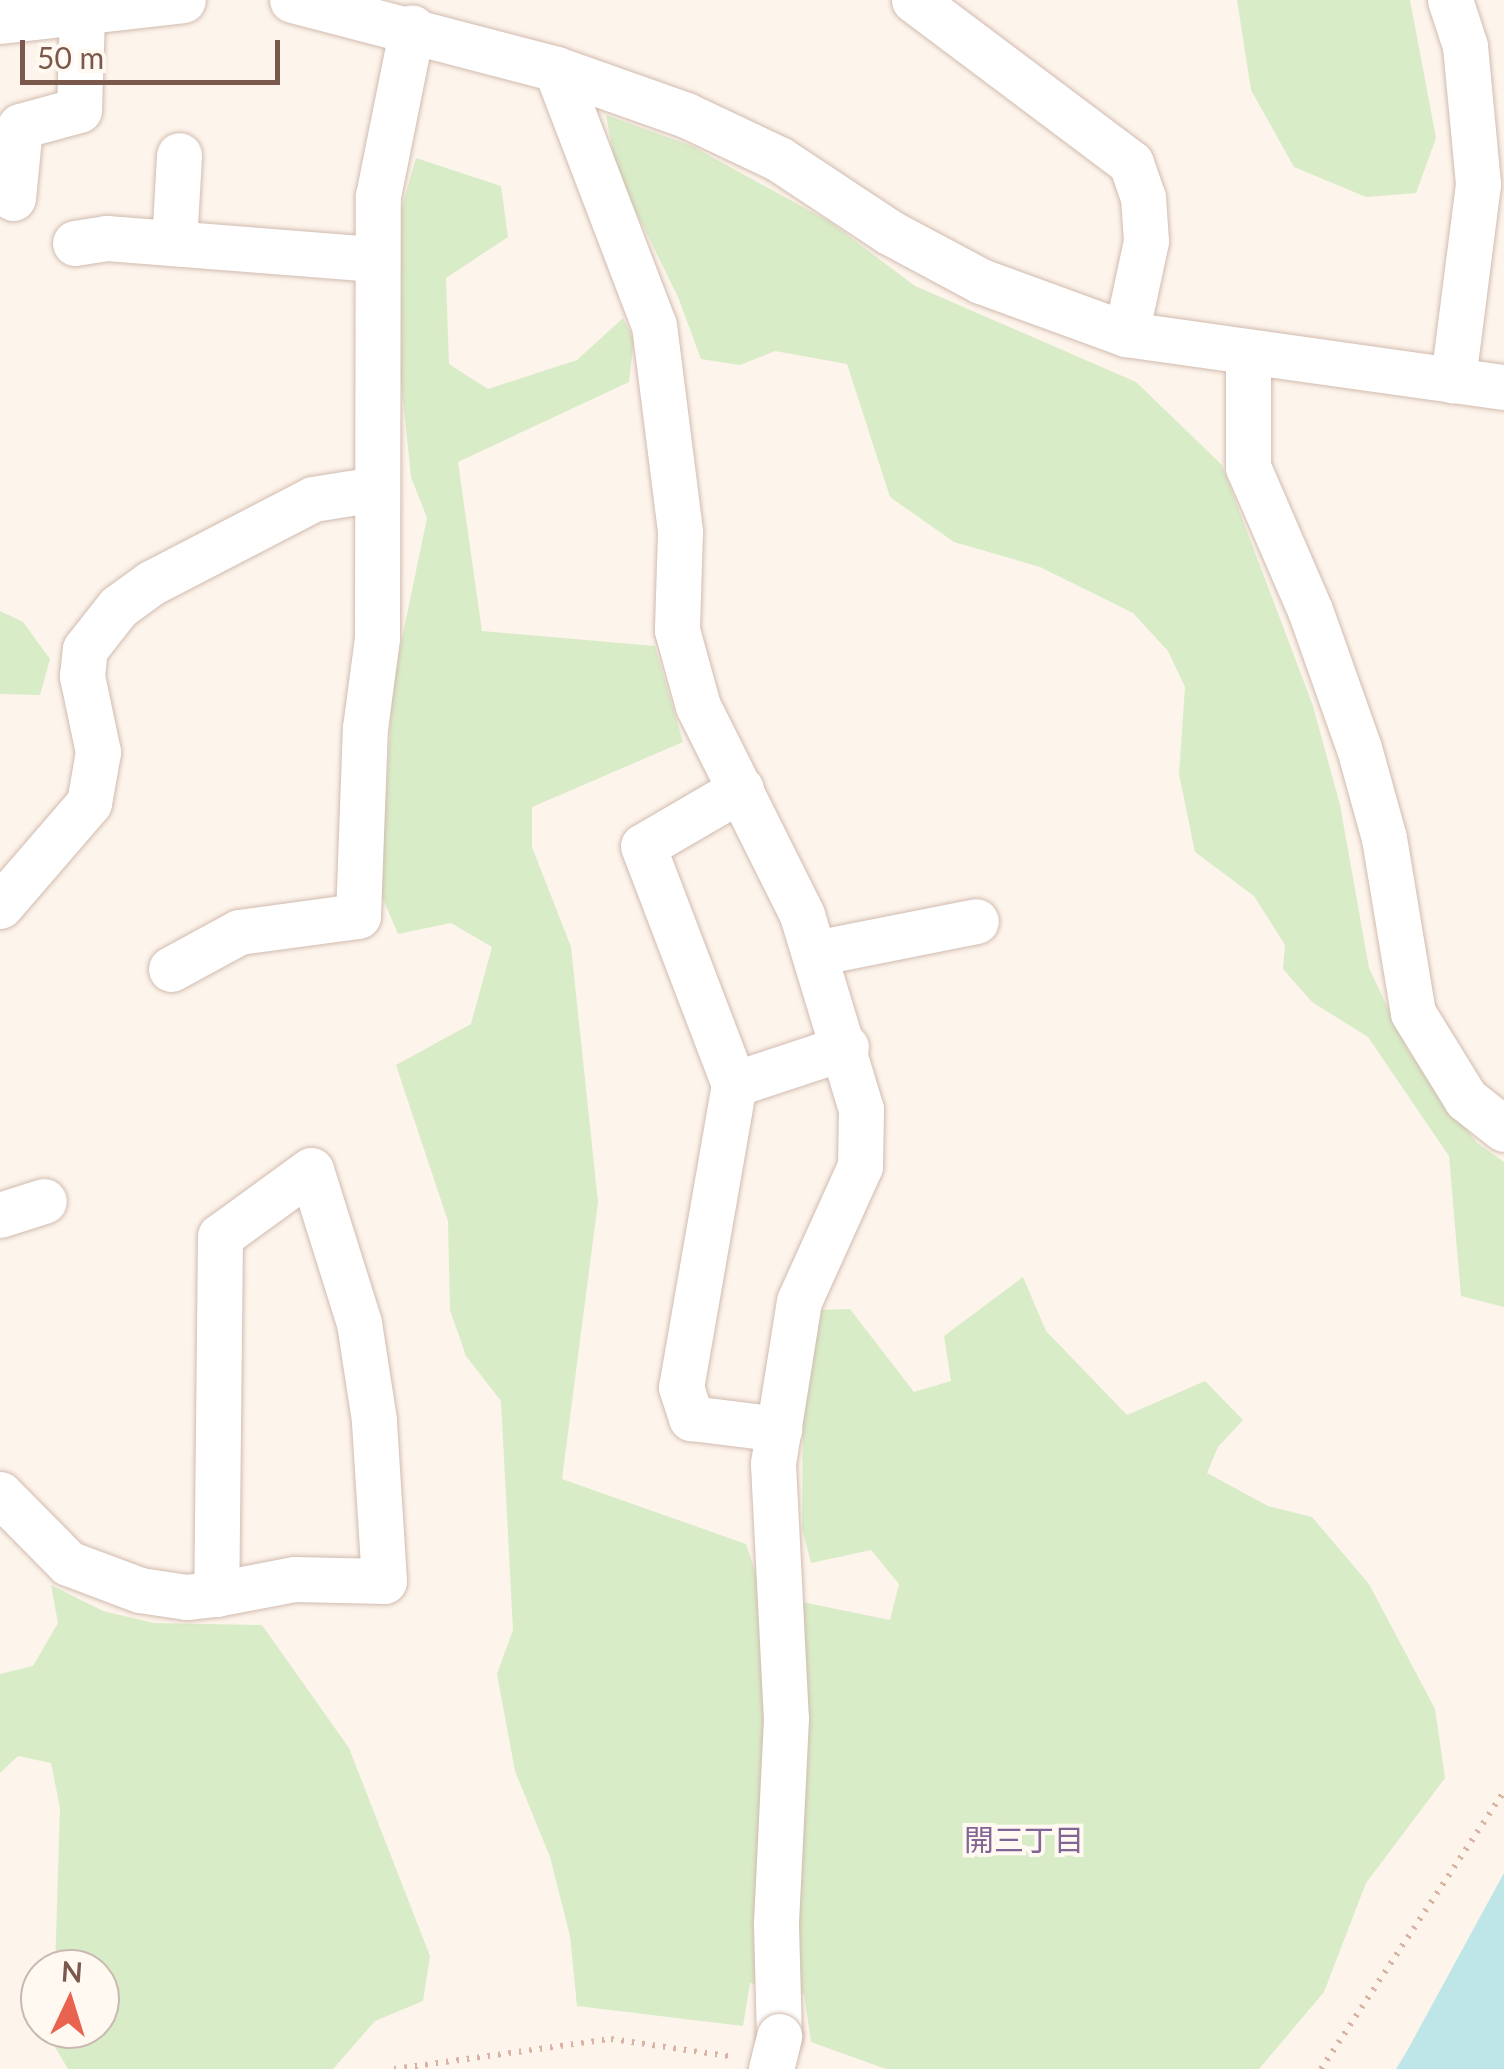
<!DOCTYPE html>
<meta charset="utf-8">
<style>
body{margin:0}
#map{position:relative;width:1504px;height:2069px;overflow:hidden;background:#fdf4eb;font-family:Lato,"Noto Sans JP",sans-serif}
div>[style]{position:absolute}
.green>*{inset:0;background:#d9ecc8}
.water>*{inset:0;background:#bee5e8}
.path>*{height:6px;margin-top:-3px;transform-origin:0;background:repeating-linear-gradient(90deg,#d9b4a4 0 2.5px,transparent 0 10.5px)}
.roads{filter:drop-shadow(0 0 2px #d1bbaf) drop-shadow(0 0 2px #d1bbaf)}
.minor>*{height:45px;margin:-22.5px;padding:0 22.5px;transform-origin:22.5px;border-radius:22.5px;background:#fff}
.bridges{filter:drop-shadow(0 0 2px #d1bbaf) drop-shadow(0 0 2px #d1bbaf)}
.minor-bridge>*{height:45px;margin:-22.5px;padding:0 22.5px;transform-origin:22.5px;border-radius:22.5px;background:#fff}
span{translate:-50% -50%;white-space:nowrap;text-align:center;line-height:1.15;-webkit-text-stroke:8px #fff9f2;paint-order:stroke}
.neighbourhood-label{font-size:30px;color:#816595}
.north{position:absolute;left:20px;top:1949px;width:100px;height:100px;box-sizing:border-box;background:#fff9f2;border:2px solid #cab9b0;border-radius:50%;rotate:4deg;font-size:28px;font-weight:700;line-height:40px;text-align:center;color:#7a594c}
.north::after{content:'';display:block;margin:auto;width:35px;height:45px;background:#e8644f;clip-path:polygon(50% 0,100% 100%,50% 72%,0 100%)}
.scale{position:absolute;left:20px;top:40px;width:260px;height:45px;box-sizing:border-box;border:5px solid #7a594c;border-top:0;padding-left:12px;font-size:30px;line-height:35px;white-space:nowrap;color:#7a594c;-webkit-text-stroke:8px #fff9f2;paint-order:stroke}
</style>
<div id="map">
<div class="green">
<i style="clip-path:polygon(1237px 0,1410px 0,1436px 138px,1416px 193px,1366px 197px,1294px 167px,1251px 90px)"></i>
<i style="clip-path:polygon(606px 115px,692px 146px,830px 222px,915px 286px,1136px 382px,1222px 465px,1313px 706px,1340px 805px,1369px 968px,1409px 1052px,1477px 1143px,1504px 1162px,1504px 1307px,1461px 1296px,1449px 1156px,1368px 1037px,1312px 1002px,1283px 969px,1285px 945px,1254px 896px,1195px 852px,1179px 774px,1185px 687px,1168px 651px,1133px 613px,1040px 567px,954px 542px,890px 497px,847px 364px,775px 351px,740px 365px,701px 359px,678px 297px,617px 173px)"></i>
<i style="clip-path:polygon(416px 158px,501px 186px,508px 237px,446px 278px,449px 364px,488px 389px,577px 360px,623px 318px,634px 340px,629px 382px,458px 462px,482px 631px,655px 646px,683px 742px,532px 807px,532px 847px,571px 947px,598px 1202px,562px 1479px,746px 1544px,763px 1594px,890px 1620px,899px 1584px,871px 1550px,811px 1563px,802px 1529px,803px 1395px,819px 1310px,850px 1309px,914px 1392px,951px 1381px,944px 1336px,1023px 1277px,1046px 1331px,1127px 1415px,1205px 1381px,1243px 1420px,1218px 1447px,1207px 1473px,1268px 1506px,1312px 1517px,1369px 1584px,1435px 1709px,1445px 1778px,1366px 1883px,1324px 1992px,1259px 2069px,886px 2069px,811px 2042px,804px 1994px,750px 1983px,743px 2026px,577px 2006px,570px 1936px,550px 1857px,515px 1771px,497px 1674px,513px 1630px,501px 1401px,466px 1356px,450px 1310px,448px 1221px,396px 1065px,471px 1024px,492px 947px,451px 923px,398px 934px,380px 892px,393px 682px,427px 518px,411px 477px,393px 304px,399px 217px)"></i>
<i style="clip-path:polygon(0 611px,23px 622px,50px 659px,40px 695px,0 694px)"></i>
<i style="clip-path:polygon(51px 1585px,103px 1611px,154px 1623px,262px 1625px,349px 1748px,430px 1956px,423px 2001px,375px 2021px,333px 2069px,68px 2069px,55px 2047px,55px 2029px,100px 2029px,100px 1969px,55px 1969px,60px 1808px,51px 1763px,18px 1756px,0 1773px,0 1674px,33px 1666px,58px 1623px)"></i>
</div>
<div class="water">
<i style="clip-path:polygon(1504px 1873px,1504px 2069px,1396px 2069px,1407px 2051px)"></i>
</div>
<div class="path">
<i style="left:394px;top:2069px;width:219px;rotate:-7.9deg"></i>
<i style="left:611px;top:2039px;width:124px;rotate:8.3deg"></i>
<i style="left:1321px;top:2069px;width:333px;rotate:-56.6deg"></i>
</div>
<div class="roads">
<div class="minor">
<i style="left:292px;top:0;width:273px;rotate:14.6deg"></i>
<i style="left:556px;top:69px;width:138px;rotate:19.5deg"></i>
<i style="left:686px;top:115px;width:103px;rotate:25.3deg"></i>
<i style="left:779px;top:159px;width:134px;rotate:33.5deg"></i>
<i style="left:891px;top:233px;width:102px;rotate:28.1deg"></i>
<i style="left:981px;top:281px;width:154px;rotate:20.1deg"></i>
<i style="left:1126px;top:334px;width:382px;rotate:8deg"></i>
<i style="left:914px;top:0;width:271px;rotate:36.9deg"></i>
<i style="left:1131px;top:163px;width:36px;rotate:71deg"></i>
<i style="left:1143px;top:197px;width:44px;rotate:86.1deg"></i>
<i style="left:1146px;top:241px;width:95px;rotate:102.1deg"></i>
<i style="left:1450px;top:0;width:48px;rotate:71.9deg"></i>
<i style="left:1465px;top:46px;width:139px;rotate:84.6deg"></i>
<i style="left:1478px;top:184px;width:198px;rotate:97.3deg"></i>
<i style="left:0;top:21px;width:184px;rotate:-6.5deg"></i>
<i style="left:556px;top:69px;width:274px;rotate:69.1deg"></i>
<i style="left:654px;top:325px;width:209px;rotate:82.8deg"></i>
<i style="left:680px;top:532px;width:98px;rotate:91.8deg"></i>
<i style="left:677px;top:630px;width:79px;rotate:74.6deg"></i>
<i style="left:698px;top:706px;width:233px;rotate:63.5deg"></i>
<i style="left:802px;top:915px;width:203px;rotate:73.1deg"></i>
<i style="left:861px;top:1109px;width:57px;rotate:91deg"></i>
<i style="left:860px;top:1166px;width:148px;rotate:114.3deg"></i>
<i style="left:799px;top:1301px;width:165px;rotate:99.1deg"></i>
<i style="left:773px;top:1464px;width:254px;rotate:87.1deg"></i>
<i style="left:786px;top:1718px;width:206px;rotate:92.8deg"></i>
<i style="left:776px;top:1924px;width:112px;rotate:88.5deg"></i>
<i style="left:13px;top:198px;width:72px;rotate:-84.4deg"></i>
<i style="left:20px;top:126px;width:61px;rotate:-15.2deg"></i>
<i style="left:79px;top:110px;width:96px;rotate:-88.2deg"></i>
<i style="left:75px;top:243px;width:32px;rotate:-9deg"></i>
<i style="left:107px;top:238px;width:269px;rotate:4.5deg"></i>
<i style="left:174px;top:243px;width:88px;rotate:-86.7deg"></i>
<i style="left:1248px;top:352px;width:115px;rotate:90deg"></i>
<i style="left:1248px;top:467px;width:156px;rotate:66.6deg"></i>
<i style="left:1310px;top:610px;width:146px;rotate:70.5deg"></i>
<i style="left:1359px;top:748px;width:93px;rotate:74.5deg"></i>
<i style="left:1384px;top:838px;width:177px;rotate:80.6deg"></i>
<i style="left:1413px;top:1013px;width:101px;rotate:58.4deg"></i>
<i style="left:1466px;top:1099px;width:48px;rotate:38.3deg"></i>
<i style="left:741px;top:789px;width:113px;rotate:149.8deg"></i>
<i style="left:643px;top:846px;width:255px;rotate:69.1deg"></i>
<i style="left:734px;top:1084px;width:308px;rotate:99.9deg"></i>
<i style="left:681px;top:1387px;width:33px;rotate:72deg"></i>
<i style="left:691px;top:1418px;width:89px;rotate:7.1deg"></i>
<i style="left:0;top:906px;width:136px;rotate:-49.2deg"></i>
<i style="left:89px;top:803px;width:52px;rotate:-80deg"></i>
<i style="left:98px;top:752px;width:78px;rotate:-101.9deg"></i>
<i style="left:82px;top:676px;width:27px;rotate:-84deg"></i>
<i style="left:85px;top:649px;width:53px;rotate:-51.8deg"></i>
<i style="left:118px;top:607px;width:41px;rotate:-36deg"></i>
<i style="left:151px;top:583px;width:182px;rotate:-27.4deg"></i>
<i style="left:313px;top:499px;width:63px;rotate:-9.2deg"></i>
<i style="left:815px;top:953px;width:164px;rotate:-11.2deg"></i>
<i style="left:171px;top:969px;width:77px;rotate:-28.6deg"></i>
<i style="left:239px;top:932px;width:120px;rotate:-7.7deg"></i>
<i style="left:358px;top:916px;width:188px;rotate:-87.9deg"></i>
<i style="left:365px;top:728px;width:91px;rotate:-82.4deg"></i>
<i style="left:377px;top:638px;width:442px;rotate:-89.9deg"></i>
<i style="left:378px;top:196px;width:172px;rotate:-78.6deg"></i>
<i style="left:734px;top:1084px;width:118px;rotate:-18.3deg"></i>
<i style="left:0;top:1215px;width:46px;rotate:-17.7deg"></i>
<i style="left:0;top:1494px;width:97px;rotate:45.4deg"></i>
<i style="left:68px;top:1563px;width:77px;rotate:20.6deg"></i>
<i style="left:140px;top:1590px;width:47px;rotate:8.7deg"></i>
<i style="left:186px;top:1597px;width:30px;rotate:-6deg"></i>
<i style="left:216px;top:1594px;width:79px;rotate:-10.9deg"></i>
<i style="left:294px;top:1579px;width:90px;rotate:1.3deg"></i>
<i style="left:384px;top:1581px;width:161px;rotate:-93.6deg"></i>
<i style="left:374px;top:1420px;width:98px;rotate:-98.8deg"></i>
<i style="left:359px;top:1323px;width:160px;rotate:-107.4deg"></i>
<i style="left:311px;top:1170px;width:112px;rotate:144deg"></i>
<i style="left:220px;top:1236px;width:358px;rotate:90.6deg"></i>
</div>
</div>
<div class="bridges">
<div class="minor-bridge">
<i style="left:771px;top:2069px;width:34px;rotate:-76deg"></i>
</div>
</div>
<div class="neighbourhood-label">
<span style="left:1024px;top:1839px">開三丁目</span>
</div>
<div class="north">N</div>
<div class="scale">50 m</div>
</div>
